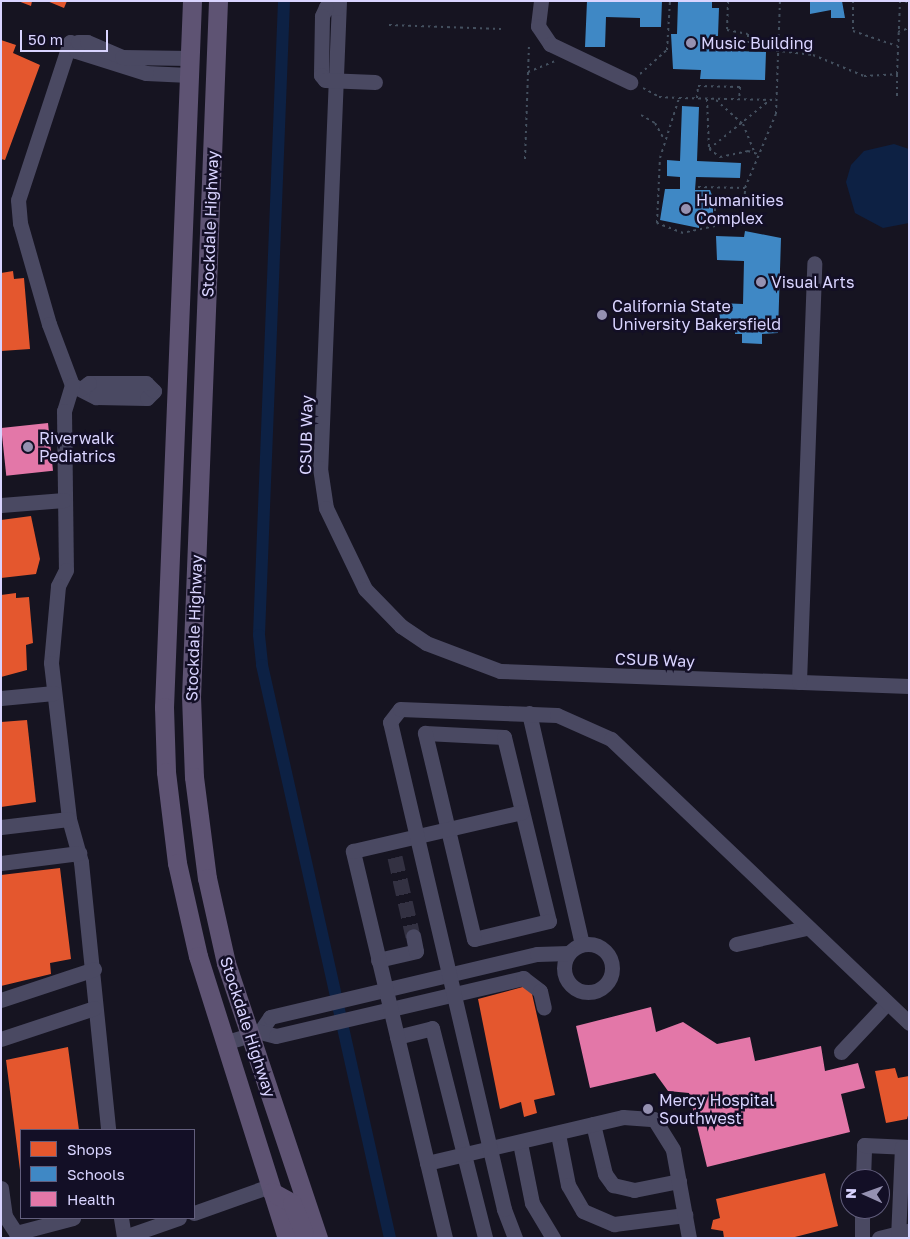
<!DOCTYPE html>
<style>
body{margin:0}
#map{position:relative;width:910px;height:1239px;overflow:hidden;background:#161421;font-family:"Golos Text",sans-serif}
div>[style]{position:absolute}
.water>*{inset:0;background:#0d2144}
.shops>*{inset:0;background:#e4572e}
.schools>*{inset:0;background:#3f88c5}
.health>*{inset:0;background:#e377a8;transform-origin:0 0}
.canal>*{height:12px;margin:-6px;padding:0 6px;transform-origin:6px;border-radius:6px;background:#0d2144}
.minor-tunnel>*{height:15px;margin-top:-7.5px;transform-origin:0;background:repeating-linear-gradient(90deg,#333142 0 15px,transparent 0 23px)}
.path>*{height:2px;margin-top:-1px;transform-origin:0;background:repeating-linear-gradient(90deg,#44505f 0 2.5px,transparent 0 6.5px)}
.minor>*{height:15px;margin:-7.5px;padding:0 7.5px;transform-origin:7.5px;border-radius:7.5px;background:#4a4962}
.minor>.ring{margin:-7.5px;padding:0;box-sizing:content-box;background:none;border:15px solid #4a4962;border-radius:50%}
.major>*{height:19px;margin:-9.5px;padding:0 9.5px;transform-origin:9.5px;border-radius:9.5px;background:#5e5373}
.dots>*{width:14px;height:14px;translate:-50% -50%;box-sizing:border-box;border:2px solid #130f26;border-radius:50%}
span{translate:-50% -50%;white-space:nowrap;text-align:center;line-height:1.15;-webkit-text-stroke:5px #130f26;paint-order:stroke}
.poi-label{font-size:16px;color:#d9d4ff}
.left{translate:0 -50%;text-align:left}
.street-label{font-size:16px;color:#d9d4ff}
.frame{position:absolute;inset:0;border:2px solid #d9d4ff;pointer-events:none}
.legend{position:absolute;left:20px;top:1129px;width:175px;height:90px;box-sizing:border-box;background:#130f26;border:1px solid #625e7d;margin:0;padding:6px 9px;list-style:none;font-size:15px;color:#d9d4ff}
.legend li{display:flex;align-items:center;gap:10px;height:25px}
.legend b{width:25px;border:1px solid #625e7d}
.north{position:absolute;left:840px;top:1169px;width:50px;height:50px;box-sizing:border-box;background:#130f26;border:1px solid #625e7d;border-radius:50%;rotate:272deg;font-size:14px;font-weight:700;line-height:20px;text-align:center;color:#d9d4ff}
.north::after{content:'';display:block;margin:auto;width:18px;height:22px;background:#9591b1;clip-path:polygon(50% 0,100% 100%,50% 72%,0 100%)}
.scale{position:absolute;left:20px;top:30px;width:88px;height:22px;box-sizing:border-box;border:2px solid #d9d4ff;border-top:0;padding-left:6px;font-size:15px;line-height:18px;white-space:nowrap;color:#d9d4ff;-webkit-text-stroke:4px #130f26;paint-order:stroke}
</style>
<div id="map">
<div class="water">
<i style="clip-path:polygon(894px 144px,909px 149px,909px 223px,883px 228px,855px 213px,846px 182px,851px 165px,864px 151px)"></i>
</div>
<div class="shops">
<i style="clip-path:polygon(18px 1px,32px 1px,31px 6px)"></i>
<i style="clip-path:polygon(47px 1px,67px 1px,64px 8px)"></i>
<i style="clip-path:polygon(1px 40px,16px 45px,13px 53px,40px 65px,5px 160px,1px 159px)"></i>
<i style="clip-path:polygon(13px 271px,14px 279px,24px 278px,30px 349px,1px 351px,1px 273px)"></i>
<i style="clip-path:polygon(31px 516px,40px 559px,36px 574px,1px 578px,1px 520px)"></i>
<i style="clip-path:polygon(16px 593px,16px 598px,29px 597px,33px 643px,26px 645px,27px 670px,1px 677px,1px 595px)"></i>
<i style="clip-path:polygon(27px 720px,36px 802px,1px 807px,1px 722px)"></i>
<i style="clip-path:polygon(60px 868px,71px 959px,50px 963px,51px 974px,1px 986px,1px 875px)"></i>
<i style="clip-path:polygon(530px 985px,555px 1095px,534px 1100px,537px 1113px,524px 1117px,521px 1102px,500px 1109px,478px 999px)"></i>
<i style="clip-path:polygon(68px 1047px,79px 1130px,21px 1130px,20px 1170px,6px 1060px)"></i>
<i style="clip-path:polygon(895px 1068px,898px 1078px,909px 1076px,909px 1112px,907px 1119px,886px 1123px,875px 1071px)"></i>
<i style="clip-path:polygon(825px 1173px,838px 1226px,791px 1238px,724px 1238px,723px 1231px,711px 1229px,713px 1220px,720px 1218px,716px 1199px)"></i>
</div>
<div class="schools">
<i style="clip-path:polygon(587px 1px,662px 1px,661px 27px,640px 27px,640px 18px,606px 17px,605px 47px,585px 47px)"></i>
<i style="clip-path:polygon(678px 1px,712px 1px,712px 8px,719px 8px,718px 36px,710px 36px,710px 50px,766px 52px,765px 80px,700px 79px,701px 70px,673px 69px,671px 34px,677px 34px)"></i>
<i style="clip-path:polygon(810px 1px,842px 1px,845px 18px,831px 18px,831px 10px,810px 14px)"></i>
<i style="clip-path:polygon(682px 106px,699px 107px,697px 161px,741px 163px,740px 178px,696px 177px,695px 190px,710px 190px,713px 198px,713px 221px,699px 221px,699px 228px,660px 220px,665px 189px,680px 189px,680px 177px,667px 176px,667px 160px,680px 161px)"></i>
<i style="clip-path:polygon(745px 231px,781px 238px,778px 333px,762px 334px,762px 344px,742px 343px,742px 334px,735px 334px,735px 328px,720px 328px,719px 303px,743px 304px,744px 261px,717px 260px,716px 236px,744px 237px)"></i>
</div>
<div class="health">
<i style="left:48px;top:423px;width:48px;height:47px;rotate:84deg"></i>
<i style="clip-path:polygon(651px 1007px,656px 1032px,683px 1022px,717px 1044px,750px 1037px,755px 1061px,821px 1046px,825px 1071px,858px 1063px,865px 1088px,841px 1094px,850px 1132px,707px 1167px,689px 1093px,668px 1091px,655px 1073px,590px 1088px,576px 1026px)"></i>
</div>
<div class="canal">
<i style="left:284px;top:1px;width:634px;rotate:92.26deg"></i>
<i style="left:259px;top:635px;width:30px;rotate:84deg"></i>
<i style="left:262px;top:665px;width:587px;rotate:77.41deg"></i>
</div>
<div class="minor-tunnel">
<i style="left:395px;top:857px;width:81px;rotate:77.2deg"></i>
</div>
<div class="path">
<i style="left:728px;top:1px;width:29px;rotate:92deg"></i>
<i style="left:727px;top:30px;width:21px;rotate:11deg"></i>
<i style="left:748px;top:34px;width:12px;rotate:90deg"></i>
<i style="left:853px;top:1px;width:30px;rotate:90deg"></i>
<i style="left:853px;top:31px;width:46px;rotate:18.8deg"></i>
<i style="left:905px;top:1px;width:4px;rotate:27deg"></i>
<i style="left:389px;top:25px;width:112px;rotate:2deg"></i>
<i style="left:898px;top:32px;width:12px;rotate:-20deg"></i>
<i style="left:718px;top:44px;width:96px;rotate:6.6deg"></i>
<i style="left:813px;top:55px;width:55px;rotate:22.4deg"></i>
<i style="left:864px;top:76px;width:33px;rotate:-3deg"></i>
<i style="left:897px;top:74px;width:73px;rotate:-87.6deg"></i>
<i style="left:528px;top:72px;width:29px;rotate:-22deg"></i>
<i style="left:640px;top:74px;width:36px;rotate:-42deg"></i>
<i style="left:667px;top:50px;width:49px;rotate:-86.5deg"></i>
<i style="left:897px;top:74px;width:23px;rotate:90deg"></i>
<i style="left:643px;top:88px;width:18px;rotate:29deg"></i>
<i style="left:659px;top:97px;width:20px;rotate:3deg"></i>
<i style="left:697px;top:98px;width:12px;rotate:-85deg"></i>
<i style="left:698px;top:86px;width:42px;rotate:1.4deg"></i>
<i style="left:740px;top:87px;width:13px;rotate:94deg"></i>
<i style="left:707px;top:99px;width:50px;rotate:87.7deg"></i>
<i style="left:709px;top:149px;width:14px;rotate:36deg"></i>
<i style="left:720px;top:157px;width:29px;rotate:-12deg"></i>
<i style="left:748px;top:151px;width:10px;rotate:17deg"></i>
<i style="left:716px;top:100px;width:36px;rotate:42deg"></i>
<i style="left:743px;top:124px;width:31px;rotate:68deg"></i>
<i style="left:641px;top:115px;width:16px;rotate:30deg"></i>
<i style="left:655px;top:123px;width:18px;rotate:61deg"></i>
<i style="left:709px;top:149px;width:78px;rotate:-38.8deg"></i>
<i style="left:525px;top:159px;width:112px;rotate:-88deg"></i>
<i style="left:698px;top:187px;width:47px;rotate:1.2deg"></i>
<i style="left:715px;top:195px;width:31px;rotate:90deg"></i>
<i style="left:715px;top:226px;width:33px;rotate:168deg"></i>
<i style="left:683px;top:233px;width:28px;rotate:-159deg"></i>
<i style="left:657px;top:223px;width:65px;rotate:-87.4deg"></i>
<i style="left:660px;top:158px;width:63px;rotate:-72.4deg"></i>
<i style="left:679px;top:98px;width:98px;rotate:1.2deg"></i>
<i style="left:742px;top:226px;width:38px;rotate:-85deg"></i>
<i style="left:745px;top:188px;width:80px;rotate:-67.3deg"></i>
<i style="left:776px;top:114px;width:113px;rotate:-88deg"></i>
</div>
<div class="minor">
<i style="left:339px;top:1px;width:467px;rotate:92.3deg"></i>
<i style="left:320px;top:468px;width:40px;rotate:81.5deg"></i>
<i style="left:326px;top:508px;width:90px;rotate:64.3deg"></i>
<i style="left:365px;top:589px;width:52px;rotate:45.8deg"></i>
<i style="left:401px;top:626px;width:30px;rotate:34deg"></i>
<i style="left:426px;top:643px;width:79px;rotate:20.7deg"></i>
<i style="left:500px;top:671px;width:409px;rotate:2.1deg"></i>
<i style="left:541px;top:1px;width:25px;rotate:97deg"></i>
<i style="left:538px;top:26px;width:22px;rotate:56deg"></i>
<i style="left:550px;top:44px;width:89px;rotate:25.4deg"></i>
<i style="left:338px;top:8px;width:12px;rotate:-175deg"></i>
<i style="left:326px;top:7px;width:10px;rotate:114deg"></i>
<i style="left:322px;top:16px;width:59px;rotate:91deg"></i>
<i style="left:321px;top:75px;width:6px;rotate:51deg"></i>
<i style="left:325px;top:80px;width:50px;rotate:2.3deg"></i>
<i style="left:78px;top:44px;width:8px;rotate:-166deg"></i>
<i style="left:70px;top:42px;width:166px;rotate:108.2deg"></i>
<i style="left:18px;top:200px;width:23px;rotate:85deg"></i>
<i style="left:20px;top:223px;width:105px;rotate:74deg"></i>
<i style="left:49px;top:324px;width:65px;rotate:69.3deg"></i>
<i style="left:72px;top:385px;width:27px;rotate:27deg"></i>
<i style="left:96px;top:397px;width:51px;rotate:1.1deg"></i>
<i style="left:147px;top:398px;width:10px;rotate:-45deg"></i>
<i style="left:154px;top:391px;width:11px;rotate:-135deg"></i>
<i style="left:146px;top:383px;width:57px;rotate:180deg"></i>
<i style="left:89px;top:383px;width:9px;rotate:144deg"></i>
<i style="left:189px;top:75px;width:43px;rotate:-177.3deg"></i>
<i style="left:146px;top:73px;width:73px;rotate:-162.6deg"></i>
<i style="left:76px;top:51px;width:9px;rotate:-77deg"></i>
<i style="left:78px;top:42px;width:9px"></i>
<i style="left:87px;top:42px;width:38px;rotate:23deg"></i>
<i style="left:122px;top:57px;width:68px;rotate:0.8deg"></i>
<i style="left:72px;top:385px;width:27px;rotate:107deg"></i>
<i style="left:64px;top:411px;width:159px;rotate:89.3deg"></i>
<i style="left:66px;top:570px;width:18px;rotate:117deg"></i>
<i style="left:58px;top:586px;width:77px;rotate:95.2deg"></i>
<i style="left:51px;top:663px;width:157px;rotate:83.4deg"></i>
<i style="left:69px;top:819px;width:45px;rotate:74.4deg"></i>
<i style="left:81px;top:862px;width:269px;rotate:84.2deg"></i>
<i style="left:1px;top:505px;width:63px;rotate:-4.5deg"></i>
<i style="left:799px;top:682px;width:419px;rotate:-87.9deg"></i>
<i style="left:1px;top:698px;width:53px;rotate:-5.4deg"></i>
<i style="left:529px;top:713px;width:237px;rotate:77.1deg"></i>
<i style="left:425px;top:733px;width:79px;rotate:2.9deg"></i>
<i style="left:504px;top:737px;width:189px;rotate:76.3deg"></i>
<i style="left:549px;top:921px;width:77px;rotate:166.5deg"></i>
<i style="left:474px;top:939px;width:212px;rotate:-103.4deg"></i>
<i style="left:1px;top:827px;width:68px;rotate:-6.7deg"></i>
<i style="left:1px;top:863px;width:79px;rotate:-7.3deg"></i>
<i class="ring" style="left:564px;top:944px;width:33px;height:33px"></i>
<i style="left:736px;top:944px;width:72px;rotate:-12.9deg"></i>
<i style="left:378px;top:960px;width:39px;rotate:-13deg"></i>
<i style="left:416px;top:951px;width:15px;rotate:-101deg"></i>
<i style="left:1px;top:1000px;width:98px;rotate:-18.4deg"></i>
<i style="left:260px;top:1032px;width:18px;rotate:-56deg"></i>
<i style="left:270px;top:1017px;width:274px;rotate:-13.3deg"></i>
<i style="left:537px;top:954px;width:32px;rotate:-2deg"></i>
<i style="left:397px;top:1037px;width:36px;rotate:-14deg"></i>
<i style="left:432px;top:1028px;width:217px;rotate:75.8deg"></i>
<i style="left:1px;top:1039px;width:98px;rotate:-18.4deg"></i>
<i style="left:224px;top:1043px;width:38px;rotate:-17deg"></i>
<i style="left:260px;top:1032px;width:16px;rotate:14deg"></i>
<i style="left:276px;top:1036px;width:254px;rotate:-13.2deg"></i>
<i style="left:523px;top:978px;width:21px;rotate:37deg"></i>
<i style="left:540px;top:991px;width:17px;rotate:77deg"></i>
<i style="left:841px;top:1052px;width:67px;rotate:-46.8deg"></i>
<i style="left:593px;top:1124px;width:51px;rotate:76.5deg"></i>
<i style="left:605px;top:1174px;width:14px;rotate:54deg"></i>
<i style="left:613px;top:1185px;width:22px;rotate:13deg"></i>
<i style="left:634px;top:1190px;width:46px;rotate:-11.3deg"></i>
<i style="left:558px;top:1134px;width:52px;rotate:78.9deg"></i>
<i style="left:568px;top:1185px;width:30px;rotate:60deg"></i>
<i style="left:583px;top:1211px;width:34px;rotate:23deg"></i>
<i style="left:614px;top:1224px;width:72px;rotate:-7.2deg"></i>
<i style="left:520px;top:1143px;width:61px;rotate:78.7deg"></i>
<i style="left:532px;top:1203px;width:41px;rotate:59deg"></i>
<i style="left:427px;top:1163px;width:201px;rotate:-13.2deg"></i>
<i style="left:623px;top:1117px;width:31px;rotate:4deg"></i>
<i style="left:654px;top:1119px;width:36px;rotate:58deg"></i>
<i style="left:673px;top:1150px;width:89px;rotate:79.7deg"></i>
<i style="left:863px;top:1179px;width:34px;rotate:-88deg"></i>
<i style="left:864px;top:1145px;width:45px;rotate:2.5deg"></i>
<i style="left:1px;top:1188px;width:28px;rotate:82deg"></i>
<i style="left:5px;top:1216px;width:20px;rotate:57deg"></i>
<i style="left:16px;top:1233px;width:59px;rotate:-14.7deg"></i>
<i style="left:194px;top:1213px;width:81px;rotate:-19.6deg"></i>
<i style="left:121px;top:1218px;width:20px;rotate:81deg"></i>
<i style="left:124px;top:1237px;width:58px;rotate:-19.1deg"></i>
<i style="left:445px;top:1238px;width:398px;rotate:-103.4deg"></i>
<i style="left:353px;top:851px;width:173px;rotate:-13deg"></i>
<i style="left:515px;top:1238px;width:31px;rotate:-111deg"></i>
<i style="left:504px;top:1209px;width:500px;rotate:-103.17deg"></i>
<i style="left:390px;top:722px;width:16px;rotate:-52deg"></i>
<i style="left:400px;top:709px;width:157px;rotate:2.2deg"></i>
<i style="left:557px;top:715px;width:59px;rotate:24deg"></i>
<i style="left:611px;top:739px;width:412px;rotate:43.6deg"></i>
<i style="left:862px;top:1238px;width:29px;rotate:-90deg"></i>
<i style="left:879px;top:1238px;width:29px;rotate:-14deg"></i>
<i style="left:898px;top:1238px;width:91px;rotate:-87.5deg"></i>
</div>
<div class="major">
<i style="left:192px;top:1px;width:707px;rotate:92.27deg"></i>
<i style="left:164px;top:707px;width:65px;rotate:88.2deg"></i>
<i style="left:166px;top:772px;width:92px;rotate:83.1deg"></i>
<i style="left:177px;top:863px;width:95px;rotate:77.3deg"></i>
<i style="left:198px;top:956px;width:296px;rotate:72.5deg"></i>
<i style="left:218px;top:1px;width:696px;rotate:92.22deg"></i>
<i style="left:191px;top:696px;width:81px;rotate:87.9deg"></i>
<i style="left:194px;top:777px;width:102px;rotate:82.7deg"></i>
<i style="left:207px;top:878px;width:87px;rotate:77.4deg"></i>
<i style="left:226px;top:963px;width:290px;rotate:71.5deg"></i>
<i style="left:272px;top:1192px;width:23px;rotate:29deg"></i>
<i style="left:292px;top:1203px;width:31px;rotate:68deg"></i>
</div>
<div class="dots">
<i style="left:691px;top:43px;background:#9591b1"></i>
<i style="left:686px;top:209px;background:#9591b1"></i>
<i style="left:761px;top:282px;background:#9591b1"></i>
<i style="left:602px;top:315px;background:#9591b1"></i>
<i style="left:28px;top:447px;background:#9591b1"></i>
<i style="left:648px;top:1109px;background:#9591b1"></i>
</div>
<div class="poi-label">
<span class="left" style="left:701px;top:43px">Music Building</span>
<span class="left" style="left:696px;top:209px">Humanities<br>Complex</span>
<span class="left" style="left:771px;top:282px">Visual Arts</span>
<span class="left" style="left:612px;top:315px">California State<br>University Bakersfield</span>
<span class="left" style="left:39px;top:447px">Riverwalk<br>Pediatrics</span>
<span class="left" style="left:659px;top:1109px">Mercy Hospital<br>Southwest</span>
</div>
<div class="street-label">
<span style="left:210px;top:224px;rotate:-88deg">Stockdale Highway</span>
<span style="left:306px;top:435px;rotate:-89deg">CSUB Way</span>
<span style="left:194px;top:628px;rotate:-88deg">Stockdale Highway</span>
<span style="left:655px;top:660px;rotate:2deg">CSUB Way</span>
<span style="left:248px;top:1027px;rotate:72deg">Stockdale Highway</span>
</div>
<div class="frame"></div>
<ul class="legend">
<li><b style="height:14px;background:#e4572e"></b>Shops</li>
<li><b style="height:14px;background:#3f88c5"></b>Schools</li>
<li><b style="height:14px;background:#e377a8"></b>Health</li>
</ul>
<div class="north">N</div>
<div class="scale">50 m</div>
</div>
